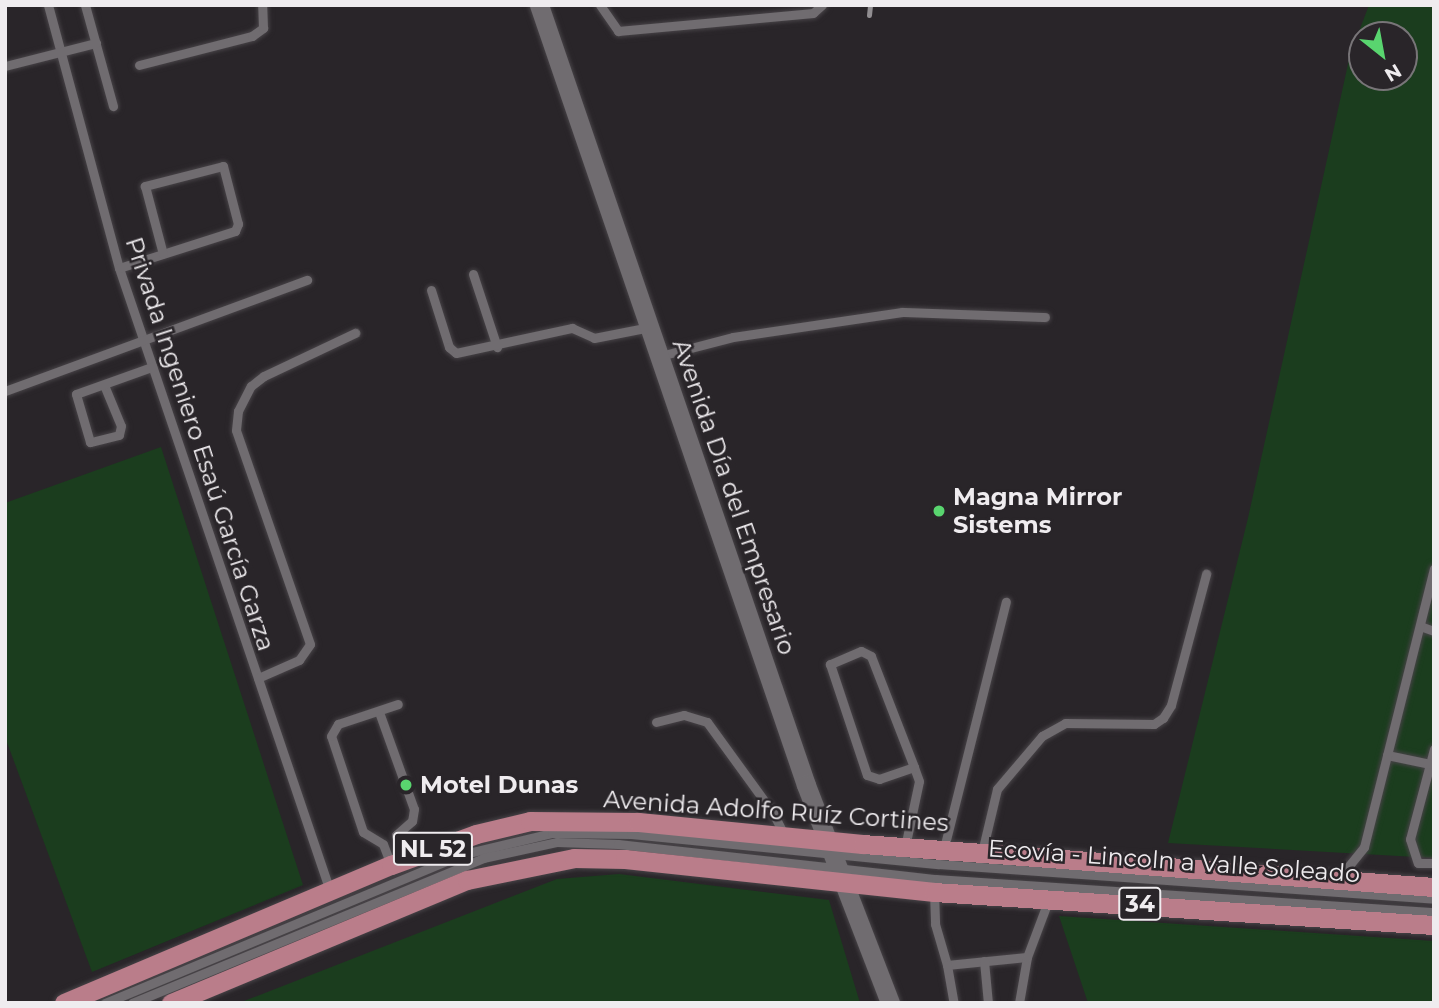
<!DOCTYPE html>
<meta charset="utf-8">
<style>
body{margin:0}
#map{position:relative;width:1439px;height:1008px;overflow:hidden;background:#292529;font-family:Montserrat,sans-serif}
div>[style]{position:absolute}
.green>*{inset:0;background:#1b3d1e}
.roads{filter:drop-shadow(0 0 2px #474347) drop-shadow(0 0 2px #474347)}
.service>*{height:9px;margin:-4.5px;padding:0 4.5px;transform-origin:4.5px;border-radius:4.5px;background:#706c70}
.tertiary>*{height:19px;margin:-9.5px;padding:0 9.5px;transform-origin:9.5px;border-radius:9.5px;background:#706c70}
.primary>*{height:19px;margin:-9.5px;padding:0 9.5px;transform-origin:9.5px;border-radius:9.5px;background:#ba7d8a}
.rail>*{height:5px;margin:-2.5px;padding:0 2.5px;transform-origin:2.5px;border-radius:2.5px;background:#918e91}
.dots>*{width:19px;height:19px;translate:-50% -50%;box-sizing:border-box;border:4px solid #292529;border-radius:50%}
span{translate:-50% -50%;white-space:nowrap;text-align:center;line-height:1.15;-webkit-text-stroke:5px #292529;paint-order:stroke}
.shield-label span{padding:2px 5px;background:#292529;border:2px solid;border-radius:5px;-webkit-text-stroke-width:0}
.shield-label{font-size:23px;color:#efecef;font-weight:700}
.street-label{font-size:24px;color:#efecef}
.poi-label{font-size:24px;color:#efecef;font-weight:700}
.left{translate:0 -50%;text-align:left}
.frame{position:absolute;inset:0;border:7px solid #efecef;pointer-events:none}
.north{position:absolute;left:1348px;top:21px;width:70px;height:70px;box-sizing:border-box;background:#292529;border:2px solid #787578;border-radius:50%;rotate:149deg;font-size:19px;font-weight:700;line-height:28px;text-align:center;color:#efecef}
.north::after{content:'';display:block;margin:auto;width:24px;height:32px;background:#59d56f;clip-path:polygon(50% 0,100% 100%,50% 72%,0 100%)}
</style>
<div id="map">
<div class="green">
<i style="clip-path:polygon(evenodd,1369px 5px,1434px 5px,1434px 858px,1168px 843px,1248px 518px,1350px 55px,1369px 5px,1362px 35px,1404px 35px,1404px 77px,1362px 77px,1362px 35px)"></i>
<i style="clip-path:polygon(161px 447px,303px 885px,92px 972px,5px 737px,5px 503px)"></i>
<i style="clip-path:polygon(619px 874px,829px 900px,860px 1003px,239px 1003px,557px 879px)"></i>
<i style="clip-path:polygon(1059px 916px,1434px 941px,1434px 1003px,1088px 1003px)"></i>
</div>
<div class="roads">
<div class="service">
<i style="left:48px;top:5px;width:272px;rotate:74.9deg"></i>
<i style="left:119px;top:268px;width:658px;rotate:71.29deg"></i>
<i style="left:85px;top:5px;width:105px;rotate:74.5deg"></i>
<i style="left:600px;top:5px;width:32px;rotate:55deg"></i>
<i style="left:618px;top:31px;width:196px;rotate:-5.3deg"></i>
<i style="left:813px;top:13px;width:12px;rotate:-42deg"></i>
<i style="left:139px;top:65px;width:117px;rotate:-14.4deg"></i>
<i style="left:252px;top:36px;width:14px;rotate:-36deg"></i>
<i style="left:263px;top:28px;width:23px;rotate:-92deg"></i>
<i style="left:5px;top:66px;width:94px;rotate:-14.2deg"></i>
<i style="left:119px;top:268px;width:122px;rotate:-17.7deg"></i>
<i style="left:235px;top:231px;width:8px;rotate:-67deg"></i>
<i style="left:238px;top:224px;width:60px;rotate:-104.5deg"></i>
<i style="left:223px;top:166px;width:81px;rotate:165.6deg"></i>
<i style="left:145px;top:186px;width:70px;rotate:75.2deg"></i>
<i style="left:473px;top:274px;width:77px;rotate:71.8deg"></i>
<i style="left:431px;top:290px;width:60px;rotate:72.5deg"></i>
<i style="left:449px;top:347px;width:9px;rotate:41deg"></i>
<i style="left:456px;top:353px;width:119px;rotate:-12.2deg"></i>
<i style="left:572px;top:328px;width:24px;rotate:24deg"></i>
<i style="left:594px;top:338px;width:57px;rotate:-11.1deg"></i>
<i style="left:660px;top:356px;width:75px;rotate:-14.6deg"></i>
<i style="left:733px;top:337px;width:171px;rotate:-8.4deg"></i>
<i style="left:902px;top:312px;width:143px;rotate:2deg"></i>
<i style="left:104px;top:385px;width:44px;rotate:67.5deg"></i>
<i style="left:121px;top:426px;width:9px;rotate:103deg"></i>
<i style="left:119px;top:435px;width:30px;rotate:166deg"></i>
<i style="left:90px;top:442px;width:50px;rotate:-106.3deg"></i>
<i style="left:76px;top:394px;width:81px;rotate:-19.6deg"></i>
<i style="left:5px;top:391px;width:322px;rotate:-20.2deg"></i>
<i style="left:1420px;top:626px;width:15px;rotate:20deg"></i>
<i style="left:258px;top:678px;width:45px;rotate:-23.7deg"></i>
<i style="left:299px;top:660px;width:19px;rotate:-55deg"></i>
<i style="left:310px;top:644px;width:226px;rotate:-109.1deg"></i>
<i style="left:236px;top:430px;width:19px;rotate:-84deg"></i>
<i style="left:238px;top:411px;width:28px;rotate:-63deg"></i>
<i style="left:251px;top:386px;width:16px;rotate:-38deg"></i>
<i style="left:264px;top:376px;width:101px;rotate:-25.3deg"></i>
<i style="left:379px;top:712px;width:103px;rotate:70.2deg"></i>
<i style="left:414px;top:809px;width:12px;rotate:99deg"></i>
<i style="left:412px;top:821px;width:21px;rotate:139deg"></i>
<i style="left:396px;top:835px;width:27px;rotate:75deg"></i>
<i style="left:656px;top:722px;width:29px;rotate:-14deg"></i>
<i style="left:684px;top:715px;width:24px;rotate:17deg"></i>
<i style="left:707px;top:722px;width:112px;rotate:54deg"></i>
<i style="left:773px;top:813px;width:25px;rotate:63deg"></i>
<i style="left:1434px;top:749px;width:93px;rotate:104.9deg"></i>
<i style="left:1410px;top:839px;width:25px;rotate:72deg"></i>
<i style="left:1418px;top:863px;width:16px"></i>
<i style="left:1387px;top:755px;width:44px;rotate:11.8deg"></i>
<i style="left:905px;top:847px;width:67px;rotate:-78deg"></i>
<i style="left:919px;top:781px;width:15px;rotate:-110deg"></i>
<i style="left:914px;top:767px;width:119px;rotate:-111.2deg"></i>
<i style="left:871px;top:656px;width:11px;rotate:-153deg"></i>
<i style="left:861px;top:651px;width:34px;rotate:157deg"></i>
<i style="left:830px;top:664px;width:117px;rotate:71.6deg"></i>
<i style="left:867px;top:775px;width:13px;rotate:18deg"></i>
<i style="left:879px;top:779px;width:37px;rotate:-19deg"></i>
<i style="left:944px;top:848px;width:254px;rotate:-75.9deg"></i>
<i style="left:982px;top:852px;width:65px;rotate:-76.6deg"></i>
<i style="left:997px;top:789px;width:70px;rotate:-49.7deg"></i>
<i style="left:1042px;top:736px;width:26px;rotate:-29deg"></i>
<i style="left:1065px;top:723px;width:89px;rotate:0.6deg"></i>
<i style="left:1154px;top:724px;width:11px;rotate:-34deg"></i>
<i style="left:1163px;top:718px;width:15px;rotate:-58deg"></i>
<i style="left:1171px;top:705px;width:136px;rotate:-75deg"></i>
<i style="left:391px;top:865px;width:22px;rotate:-111deg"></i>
<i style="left:383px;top:844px;width:23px;rotate:-149deg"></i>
<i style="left:363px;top:832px;width:101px;rotate:-108.4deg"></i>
<i style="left:331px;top:736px;width:14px;rotate:-60deg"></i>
<i style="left:338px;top:724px;width:63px;rotate:-18.4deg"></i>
<i style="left:1339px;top:878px;width:40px;rotate:-51deg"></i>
<i style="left:1364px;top:847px;width:287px;rotate:-75.9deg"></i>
<i style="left:934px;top:892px;width:32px;rotate:88deg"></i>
<i style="left:935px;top:924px;width:43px;rotate:73.7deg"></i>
<i style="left:947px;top:965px;width:80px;rotate:-5.7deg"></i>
<i style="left:984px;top:961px;width:42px;rotate:84.6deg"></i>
<i style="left:947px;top:965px;width:39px;rotate:80deg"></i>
<i style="left:105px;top:1003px;width:385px;rotate:-22.6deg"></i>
<i style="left:460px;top:855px;width:95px;rotate:-13.4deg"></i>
<i style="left:552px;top:833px;width:79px;rotate:0.7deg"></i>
<i style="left:631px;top:834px;width:309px;rotate:5.6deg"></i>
<i style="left:939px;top:864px;width:496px;rotate:4deg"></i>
<i style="left:132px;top:1003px;width:380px;rotate:-22.4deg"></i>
<i style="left:483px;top:858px;width:76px;rotate:-12.2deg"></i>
<i style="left:557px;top:842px;width:61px;rotate:1.9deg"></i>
<i style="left:618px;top:844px;width:320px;rotate:6.3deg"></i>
<i style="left:936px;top:879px;width:499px;rotate:3.8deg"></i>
<i style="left:1019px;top:1003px;width:47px;rotate:-80.1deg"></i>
<i style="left:1027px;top:957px;width:60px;rotate:-69.4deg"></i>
</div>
<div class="tertiary">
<i style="left:539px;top:5px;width:824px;rotate:71.1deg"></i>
<i style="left:806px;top:785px;width:234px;rotate:68.9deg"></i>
</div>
<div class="primary">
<i style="left:64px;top:1003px;width:355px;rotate:-22.9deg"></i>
<i style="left:391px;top:865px;width:90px;rotate:-20deg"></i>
<i style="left:476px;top:834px;width:56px;rotate:-13.5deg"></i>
<i style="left:530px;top:821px;width:108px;rotate:0.5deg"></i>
<i style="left:638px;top:822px;width:226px;rotate:5.6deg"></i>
<i style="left:863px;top:844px;width:573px;rotate:4.31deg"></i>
<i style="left:171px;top:1003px;width:321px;rotate:-22.6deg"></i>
<i style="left:467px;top:880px;width:109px;rotate:-11.6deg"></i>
<i style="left:574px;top:858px;width:51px;rotate:1.1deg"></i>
<i style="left:625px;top:859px;width:311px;rotate:6.1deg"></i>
<i style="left:934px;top:892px;width:501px;rotate:3.78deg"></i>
</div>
</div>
<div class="rail">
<i style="left:869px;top:15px;width:10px;rotate:-84deg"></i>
</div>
<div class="dots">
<i style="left:939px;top:511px;background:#59d56f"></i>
<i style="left:406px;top:785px;background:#59d56f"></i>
</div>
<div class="shield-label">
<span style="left:433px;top:849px">NL 52</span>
<span style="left:1140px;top:904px">34</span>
</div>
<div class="street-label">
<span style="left:200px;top:444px;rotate:72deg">Privada Ingeniero Esaú García Garza</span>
<span style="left:734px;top:497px;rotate:71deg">Avenida Día del Empresario</span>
<span style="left:776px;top:811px;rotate:4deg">Avenida Adolfo Ruíz Cortines</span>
<span style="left:1174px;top:861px;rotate:4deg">Ecovía - Lincoln a Valle Soleado</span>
</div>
<div class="poi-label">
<span class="left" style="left:953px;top:511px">Magna Mirror<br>Sistems</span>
<span class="left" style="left:420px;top:785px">Motel Dunas</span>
</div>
<div class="frame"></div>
<div class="north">N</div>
</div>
